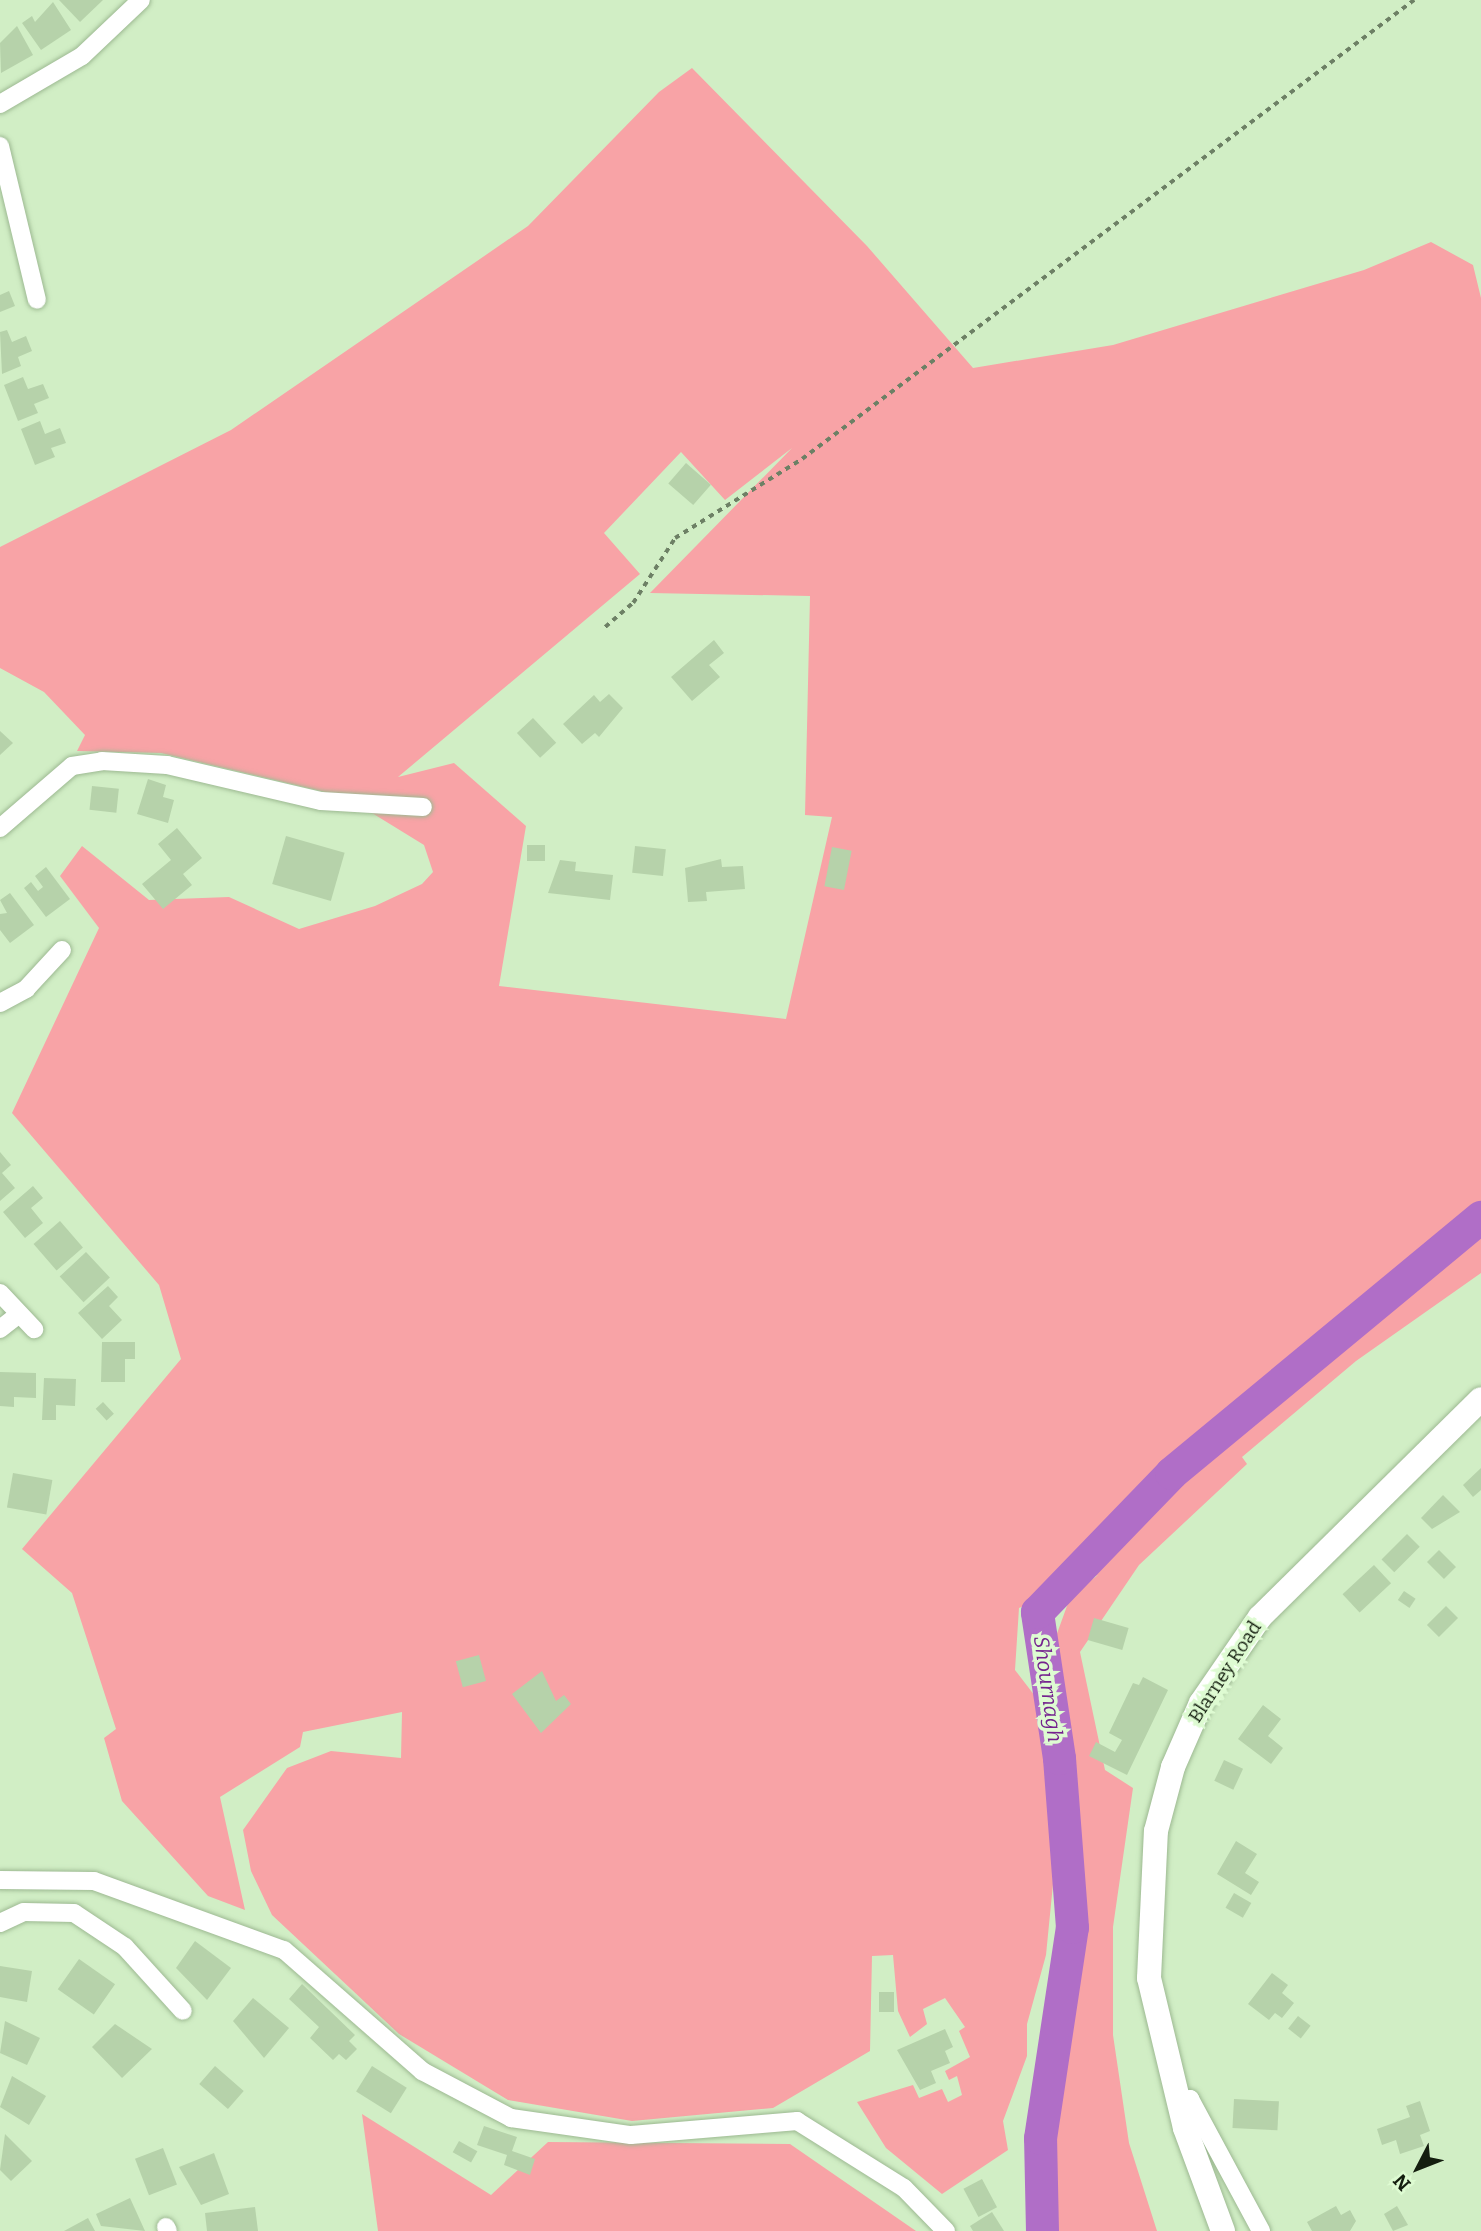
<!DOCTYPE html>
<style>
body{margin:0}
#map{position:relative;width:1481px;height:2231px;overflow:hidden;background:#d1eec5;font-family:Bitter,serif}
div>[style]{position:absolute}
.green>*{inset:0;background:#f8a3a6}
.river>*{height:33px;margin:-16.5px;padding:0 16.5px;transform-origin:16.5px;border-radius:16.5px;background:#b06ec7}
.building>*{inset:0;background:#b6d2aa;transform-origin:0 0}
.path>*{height:3.5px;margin-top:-1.75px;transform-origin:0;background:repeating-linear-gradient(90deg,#6d8065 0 5px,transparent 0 10px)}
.roads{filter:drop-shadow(0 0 2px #9db992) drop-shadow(0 0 2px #9db992)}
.minor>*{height:18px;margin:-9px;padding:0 9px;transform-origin:9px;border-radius:9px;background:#fff}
.secondary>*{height:24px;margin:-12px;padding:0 12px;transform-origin:12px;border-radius:12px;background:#fff}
span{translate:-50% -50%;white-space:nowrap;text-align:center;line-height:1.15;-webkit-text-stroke:7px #defbd2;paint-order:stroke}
.street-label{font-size:19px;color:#141e0f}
.water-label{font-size:21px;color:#74228e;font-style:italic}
.north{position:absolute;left:1383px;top:2133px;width:70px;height:70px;-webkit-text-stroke:5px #defbd2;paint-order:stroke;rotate:228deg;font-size:19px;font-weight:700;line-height:28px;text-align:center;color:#141e0f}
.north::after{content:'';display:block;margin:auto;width:24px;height:32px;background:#141e0f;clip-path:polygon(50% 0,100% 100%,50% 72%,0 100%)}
</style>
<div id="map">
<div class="green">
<i style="clip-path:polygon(evenodd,692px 68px,867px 246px,973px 368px,1113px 345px,1364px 270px,1431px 242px,1473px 265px,1481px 298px,1481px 1273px,1356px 1361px,1242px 1457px,1247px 1464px,1139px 1565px,1080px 1652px,1105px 1770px,1133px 1788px,1113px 1927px,1113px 2035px,1129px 2143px,1157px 2231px,1052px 2231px,1047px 2153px,1079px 1922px,1055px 1639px,1071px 1595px,1098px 1575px,1019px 1608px,1015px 1670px,1038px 1700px,1048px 1783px,1053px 1884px,1046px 1955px,1027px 2024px,1027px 2056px,1003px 2121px,1008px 2150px,942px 2194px,886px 2148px,857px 2102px,913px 2085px,919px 2098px,942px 2089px,948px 2102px,962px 2095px,957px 2076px,949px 2080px,945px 2071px,970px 2057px,959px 2031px,965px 2027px,945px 1998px,923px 2009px,927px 2024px,910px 2037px,898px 2011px,893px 1955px,872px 1956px,870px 2051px,773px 2108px,632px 2121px,508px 2100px,399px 2034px,272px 1915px,251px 1871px,243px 1830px,287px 1768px,331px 1751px,401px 1758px,402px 1712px,303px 1732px,300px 1747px,220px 1797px,245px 1910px,208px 1896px,122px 1801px,104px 1738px,116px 1729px,72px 1593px,22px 1549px,181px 1359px,159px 1285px,12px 1113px,99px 928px,60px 876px,82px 846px,149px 900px,229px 897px,299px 929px,375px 906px,422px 884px,433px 872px,424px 845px,346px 797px,161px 753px,77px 751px,85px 735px,44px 692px,0 668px,0 547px,231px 430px,528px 226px,659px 92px,692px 68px,792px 448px,650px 593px,810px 596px,805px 815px,832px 817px,786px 1019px,499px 986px,526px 826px,454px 763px,398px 777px,640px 574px,604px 533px,681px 452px,725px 500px,792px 448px)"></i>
<i style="clip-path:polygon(362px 2114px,491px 2195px,548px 2142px,790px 2144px,916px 2231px,378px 2231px)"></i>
</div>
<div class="river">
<i style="left:1042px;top:2231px;width:93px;rotate:-91.2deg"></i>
<i style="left:1040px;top:2138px;width:213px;rotate:-81.4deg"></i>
<i style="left:1072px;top:1927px;width:169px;rotate:-94.4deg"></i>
<i style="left:1059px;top:1758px;width:148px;rotate:-98.6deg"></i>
<i style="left:1037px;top:1612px;width:193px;rotate:-46deg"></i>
<i style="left:1171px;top:1473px;width:402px;rotate:-39.6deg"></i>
</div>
<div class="building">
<i style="clip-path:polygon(59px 0,103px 0,80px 22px)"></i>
<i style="clip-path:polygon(53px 2px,71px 30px,41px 50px,22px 23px,32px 16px,35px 22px)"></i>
<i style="clip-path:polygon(17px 26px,33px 55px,1px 73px,0 43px)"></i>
<i style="clip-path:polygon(9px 291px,15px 306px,0 312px,0 322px,0 295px)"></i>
<i style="clip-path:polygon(7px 330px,12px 342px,26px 336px,32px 351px,18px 357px,21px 366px,2px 374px,0 332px)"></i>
<i style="clip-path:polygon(23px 377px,28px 389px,43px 384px,49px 398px,34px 404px,38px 413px,18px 421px,4px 385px)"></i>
<i style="clip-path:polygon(40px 421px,45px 434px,60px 428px,66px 443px,51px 448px,55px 457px,35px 465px,21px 429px)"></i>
<i style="left:686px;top:463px;width:33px;height:27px;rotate:41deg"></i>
<i style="clip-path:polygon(714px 640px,724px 653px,709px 665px,720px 677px,692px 701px,671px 677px)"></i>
<i style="clip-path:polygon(609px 694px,623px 708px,599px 737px,595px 733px,582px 744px,563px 724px,594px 695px,600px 702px)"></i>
<i style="left:533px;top:718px;width:34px;height:22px;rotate:47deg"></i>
<i style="clip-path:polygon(0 731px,13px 743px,0 755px)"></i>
<i style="clip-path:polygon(148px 779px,166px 785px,163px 797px,174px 800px,168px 823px,137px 814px)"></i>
<i style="left:92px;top:786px;width:27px;height:24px;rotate:6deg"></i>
<i style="clip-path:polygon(177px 828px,202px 858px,183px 874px,192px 885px,163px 909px,142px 884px,171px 860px,158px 844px)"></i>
<i style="left:286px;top:836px;width:61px;height:50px;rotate:16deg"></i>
<i style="left:545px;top:845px;width:16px;height:18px;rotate:90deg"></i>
<i style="left:635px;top:846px;width:31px;height:27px;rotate:6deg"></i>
<i style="left:832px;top:847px;width:20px;height:40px;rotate:11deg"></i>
<i style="clip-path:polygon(721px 859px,722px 867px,743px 866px,745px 889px,706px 892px,707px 901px,688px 902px,685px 868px)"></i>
<i style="clip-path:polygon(560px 860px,576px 862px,575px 871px,613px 875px,610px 900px,548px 893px)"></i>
<i style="clip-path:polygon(46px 867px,70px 899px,46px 917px,24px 888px,31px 882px,38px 891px,43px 887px,35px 876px)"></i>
<i style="clip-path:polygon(10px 893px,34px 925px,10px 943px,0 930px,0 914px,7px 913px,0 900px)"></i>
<i style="clip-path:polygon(0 1152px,11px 1165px,2px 1173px,15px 1188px,0 1201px)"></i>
<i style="clip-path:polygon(33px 1186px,43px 1198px,31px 1208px,43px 1223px,25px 1238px,3px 1212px)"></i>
<i style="left:60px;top:1221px;width:35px;height:35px;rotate:49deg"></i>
<i style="left:86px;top:1252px;width:35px;height:36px;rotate:47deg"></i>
<i style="clip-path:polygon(108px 1286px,118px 1297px,109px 1306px,122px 1320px,102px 1339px,78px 1313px)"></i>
<i style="clip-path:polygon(102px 1342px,135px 1342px,135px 1359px,125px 1359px,125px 1382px,101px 1382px)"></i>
<i style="clip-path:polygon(0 1372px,36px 1373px,36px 1398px,14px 1397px,14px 1407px,0 1406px)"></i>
<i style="clip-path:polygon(44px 1378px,76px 1379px,75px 1406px,56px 1405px,56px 1420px,42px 1420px)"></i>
<i style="left:103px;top:1402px;width:16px;height:10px;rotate:47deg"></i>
<i style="clip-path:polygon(1481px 1468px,1481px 1490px,1473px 1497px,1463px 1485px)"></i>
<i style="left:13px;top:1473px;width:40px;height:35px;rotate:10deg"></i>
<i style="clip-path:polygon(1443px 1495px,1460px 1512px,1432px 1529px,1421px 1518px)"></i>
<i style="left:1407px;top:1534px;width:18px;height:36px;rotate:45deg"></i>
<i style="left:1439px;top:1550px;width:24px;height:17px;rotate:45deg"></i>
<i style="left:1374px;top:1565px;width:25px;height:43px;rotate:47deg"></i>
<i style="left:1404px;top:1591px;width:14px;height:11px;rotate:34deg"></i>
<i style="left:1446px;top:1606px;width:17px;height:27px;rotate:45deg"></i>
<i style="left:1094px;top:1618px;width:36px;height:23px;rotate:16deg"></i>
<i style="left:479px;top:1655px;width:27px;height:24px;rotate:75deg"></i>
<i style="clip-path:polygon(542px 1671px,556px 1701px,564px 1695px,571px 1704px,541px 1733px,512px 1694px)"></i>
<i style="clip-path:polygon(1143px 1677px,1168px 1690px,1127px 1775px,1089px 1756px,1096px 1742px,1115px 1752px,1122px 1740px,1109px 1733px,1133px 1683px,1139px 1685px)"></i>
<i style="clip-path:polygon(1263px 1705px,1281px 1719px,1268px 1736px,1283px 1748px,1271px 1764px,1238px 1739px)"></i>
<i style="left:1224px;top:1760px;width:21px;height:23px;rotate:25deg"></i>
<i style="clip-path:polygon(1236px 1841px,1257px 1854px,1245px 1873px,1259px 1882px,1251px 1895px,1217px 1874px)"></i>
<i style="left:1234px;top:1893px;width:20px;height:17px;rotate:30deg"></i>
<i style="clip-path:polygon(195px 1941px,231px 1968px,207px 2000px,176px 1968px)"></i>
<i style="left:79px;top:1959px;width:44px;height:37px;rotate:35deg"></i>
<i style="clip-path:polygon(0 1966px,32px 1971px,27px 2002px,0 1997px)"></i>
<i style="clip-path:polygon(1272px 1973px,1288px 1985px,1282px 1993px,1294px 2003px,1282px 2018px,1275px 2013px,1269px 2020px,1248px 2004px)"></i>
<i style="clip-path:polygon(302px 1984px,355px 2035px,349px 2041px,357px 2049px,346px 2060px,339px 2054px,333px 2060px,310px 2038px,319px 2027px,289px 1999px)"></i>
<i style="left:879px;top:1992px;width:15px;height:20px"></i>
<i style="clip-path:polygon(253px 1998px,289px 2028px,264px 2058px,233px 2021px)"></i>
<i style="left:1298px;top:2016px;width:16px;height:16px;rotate:38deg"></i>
<i style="clip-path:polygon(5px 2021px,40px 2038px,27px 2065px,0 2053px)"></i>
<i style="clip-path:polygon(115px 2024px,152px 2049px,122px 2078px,92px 2047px)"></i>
<i style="clip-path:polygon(945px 2029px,953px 2047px,945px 2051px,950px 2063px,931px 2071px,936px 2083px,920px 2090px,897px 2050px)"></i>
<i style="left:215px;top:2066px;width:38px;height:24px;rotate:41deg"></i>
<i style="left:372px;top:2066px;width:41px;height:30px;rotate:32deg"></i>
<i style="clip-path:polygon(12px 2076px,46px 2096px,29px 2125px,0 2107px)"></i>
<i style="left:1234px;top:2099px;width:45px;height:29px;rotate:3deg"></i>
<i style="clip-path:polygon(1420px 2101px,1430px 2131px,1420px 2135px,1424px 2146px,1400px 2154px,1396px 2140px,1382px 2145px,1377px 2129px,1410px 2117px,1406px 2106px)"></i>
<i style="clip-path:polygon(484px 2126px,517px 2137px,512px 2151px,535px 2159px,530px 2175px,504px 2165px,507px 2155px,477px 2145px)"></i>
<i style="clip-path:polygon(5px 2134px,32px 2161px,11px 2181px,0 2170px)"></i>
<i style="left:459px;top:2141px;width:21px;height:13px;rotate:29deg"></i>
<i style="left:163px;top:2148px;width:39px;height:30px;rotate:69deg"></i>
<i style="clip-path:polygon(214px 2153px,229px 2194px,201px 2205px,179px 2167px)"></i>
<i style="left:982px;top:2179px;width:32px;height:21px;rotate:62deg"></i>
<i style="clip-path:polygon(130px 2198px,145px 2231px,101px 2226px,96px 2214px)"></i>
<i style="clip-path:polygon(1336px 2206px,1341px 2215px,1350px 2210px,1356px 2221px,1350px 2231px,1312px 2231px,1307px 2222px)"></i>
<i style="clip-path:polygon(1397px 2206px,1408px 2225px,1393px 2231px,1384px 2214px)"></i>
<i style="clip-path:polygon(255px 2207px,258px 2231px,207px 2231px,205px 2213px)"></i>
<i style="clip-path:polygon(992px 2212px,1004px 2231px,973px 2231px,970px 2226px)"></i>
<i style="clip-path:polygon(88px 2218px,95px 2231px,64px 2231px)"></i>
</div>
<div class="path">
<i style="left:605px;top:627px;width:37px;rotate:-41deg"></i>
<i style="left:633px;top:603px;width:77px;rotate:-57.1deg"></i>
<i style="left:675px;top:538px;width:150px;rotate:-31.9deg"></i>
<i style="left:802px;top:459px;width:765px;rotate:-36.87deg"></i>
</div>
<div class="roads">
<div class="minor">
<i style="left:0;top:104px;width:95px;rotate:-30.3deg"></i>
<i style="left:82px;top:56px;width:81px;rotate:-43.5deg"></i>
<i style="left:0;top:146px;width:158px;rotate:76.5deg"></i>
<i style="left:0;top:828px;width:95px;rotate:-40.7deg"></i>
<i style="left:72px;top:766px;width:30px;rotate:-9deg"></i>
<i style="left:102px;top:761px;width:65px;rotate:3.5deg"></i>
<i style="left:167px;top:765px;width:158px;rotate:13.2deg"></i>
<i style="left:321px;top:801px;width:102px;rotate:3.4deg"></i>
<i style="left:0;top:1003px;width:30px;rotate:-28deg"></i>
<i style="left:26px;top:989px;width:53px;rotate:-47.3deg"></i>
<i style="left:0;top:1293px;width:50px;rotate:46.6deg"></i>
<i style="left:0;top:1329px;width:24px;rotate:-38deg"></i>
<i style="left:0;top:1880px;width:94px;rotate:0.6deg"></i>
<i style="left:94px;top:1881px;width:202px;rotate:20deg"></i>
<i style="left:284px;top:1950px;width:184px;rotate:41.2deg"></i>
<i style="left:422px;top:2071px;width:101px;rotate:27.8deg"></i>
<i style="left:511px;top:2118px;width:121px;rotate:8.1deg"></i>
<i style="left:631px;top:2135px;width:167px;rotate:-4.8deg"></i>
<i style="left:797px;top:2121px;width:126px;rotate:32.1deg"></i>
<i style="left:904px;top:2188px;width:60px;rotate:45.7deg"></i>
<i style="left:0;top:1923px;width:26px;rotate:-25deg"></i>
<i style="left:24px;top:1912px;width:50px;rotate:1.1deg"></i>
<i style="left:74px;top:1913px;width:61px;rotate:33.7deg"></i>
<i style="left:125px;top:1947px;width:86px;rotate:47.8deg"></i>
<i style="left:1178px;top:2103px;width:13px;rotate:-18deg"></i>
<i style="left:1190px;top:2099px;width:150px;rotate:61.7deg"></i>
<i style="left:166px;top:2227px;width:4px;rotate:63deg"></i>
</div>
<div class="secondary">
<i style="left:1223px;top:2231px;width:110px;rotate:-110.3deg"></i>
<i style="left:1185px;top:2128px;width:154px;rotate:-103.5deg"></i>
<i style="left:1149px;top:1978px;width:147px;rotate:-87.3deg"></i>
<i style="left:1156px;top:1831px;width:66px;rotate:-75.1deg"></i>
<i style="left:1173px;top:1767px;width:70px;rotate:-66.4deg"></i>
<i style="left:1201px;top:1703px;width:104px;rotate:-55.5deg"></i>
<i style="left:1260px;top:1617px;width:310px;rotate:-44.6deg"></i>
</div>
</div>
<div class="street-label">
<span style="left:1225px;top:1672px;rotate:-57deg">Blarney Road</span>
</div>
<div class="water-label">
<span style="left:1048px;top:1689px;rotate:82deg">Shournagh</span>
</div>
<div class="north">N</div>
</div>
